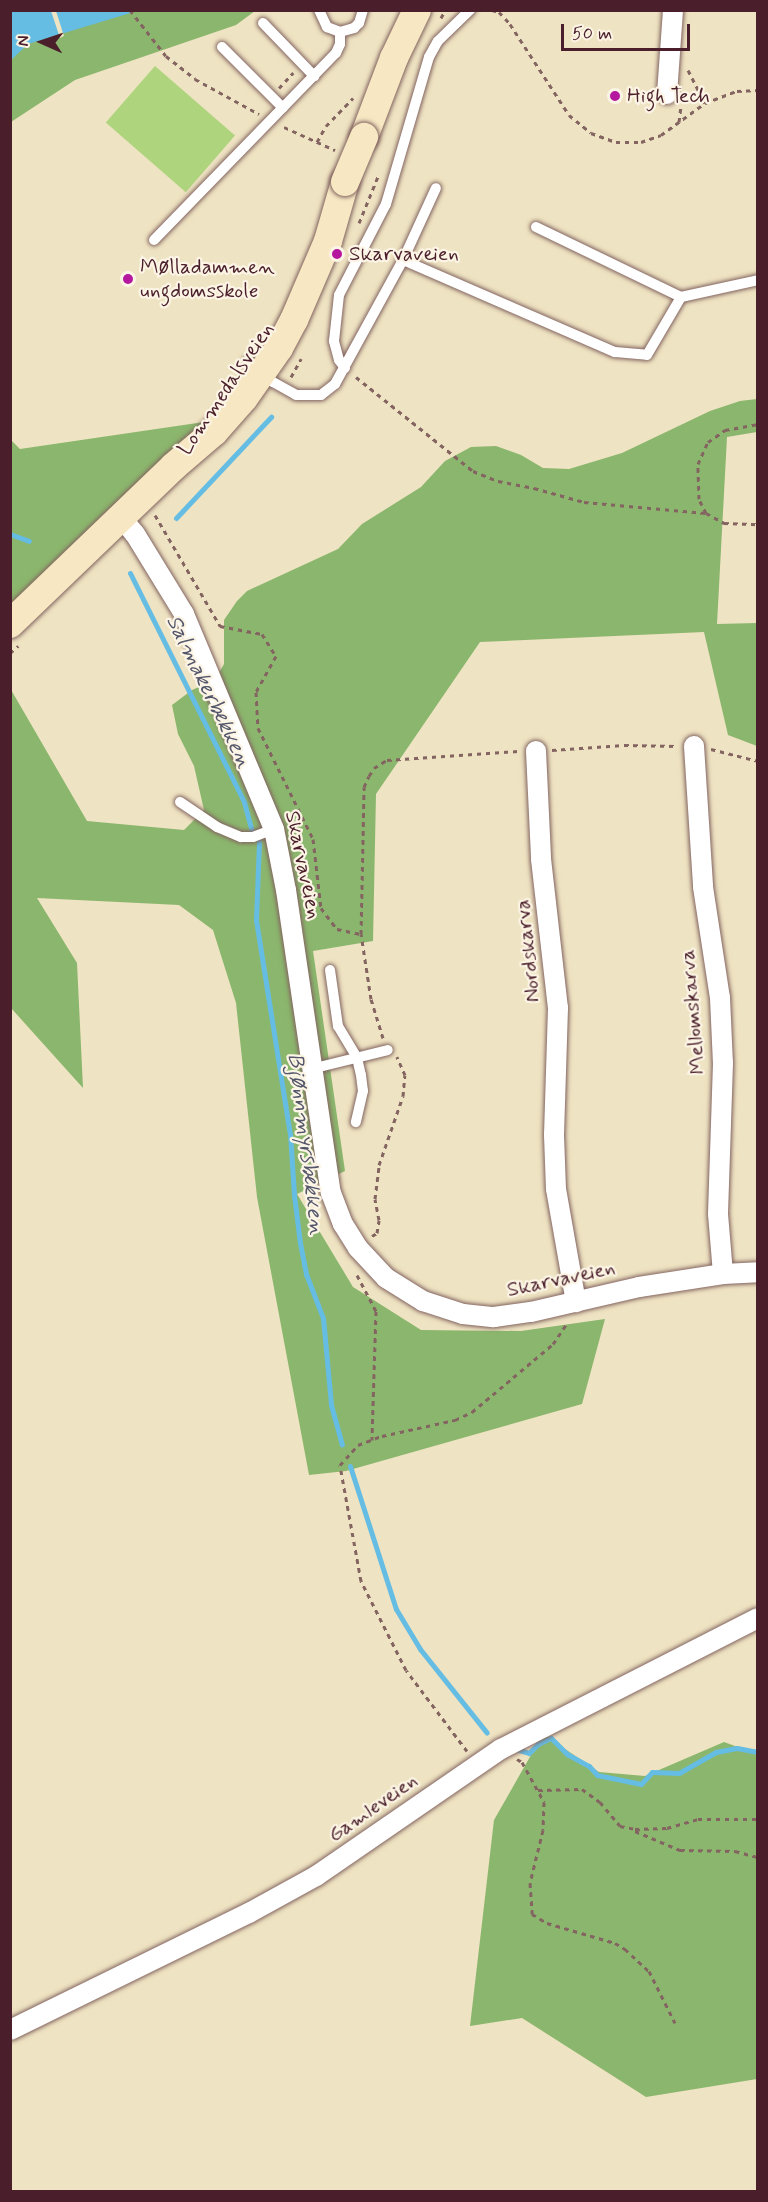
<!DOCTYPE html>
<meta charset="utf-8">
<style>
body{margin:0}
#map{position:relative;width:768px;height:2202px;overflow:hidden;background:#eee3c2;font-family:Mynerve,sans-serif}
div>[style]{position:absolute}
.green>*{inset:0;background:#afd47e;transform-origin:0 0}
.forest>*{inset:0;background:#8bb66d}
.water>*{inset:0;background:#66bde3}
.pier>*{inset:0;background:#eee3c2}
.stream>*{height:5px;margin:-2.5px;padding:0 2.5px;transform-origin:2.5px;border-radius:2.5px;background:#66bde3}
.path>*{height:3px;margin-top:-1.5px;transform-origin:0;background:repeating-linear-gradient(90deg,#836460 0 4.5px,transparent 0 9px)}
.roads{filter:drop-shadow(0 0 2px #836460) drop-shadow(0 0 2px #836460)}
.service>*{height:10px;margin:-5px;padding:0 5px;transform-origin:5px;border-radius:5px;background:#fff}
.minor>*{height:20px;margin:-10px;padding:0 10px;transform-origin:10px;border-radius:10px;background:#fff}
.secondary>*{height:28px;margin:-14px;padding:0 14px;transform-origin:14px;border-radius:14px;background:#f7e8c3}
.bridges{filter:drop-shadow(0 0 2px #836460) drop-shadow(0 0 2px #836460)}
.secondary-bridge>*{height:28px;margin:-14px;padding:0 14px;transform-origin:14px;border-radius:14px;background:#f7e8c3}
.dots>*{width:16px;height:16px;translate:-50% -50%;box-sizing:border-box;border:3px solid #fcf5e5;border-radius:50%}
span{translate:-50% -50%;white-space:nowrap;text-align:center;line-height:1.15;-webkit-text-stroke:4.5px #fcf5e5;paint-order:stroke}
.poi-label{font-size:21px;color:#4a1f2b}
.left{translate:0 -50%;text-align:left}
.street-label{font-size:21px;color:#4a1f2b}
.water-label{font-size:22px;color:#54566b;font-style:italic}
.frame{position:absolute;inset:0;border:12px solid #4a1f2b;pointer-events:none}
.north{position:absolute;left:12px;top:12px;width:60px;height:60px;-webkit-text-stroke:4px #fcf5e5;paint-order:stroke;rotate:273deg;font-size:16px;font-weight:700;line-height:24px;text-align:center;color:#4a1f2b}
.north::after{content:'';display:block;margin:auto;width:21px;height:27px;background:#4a1f2b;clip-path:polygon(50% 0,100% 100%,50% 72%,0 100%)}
.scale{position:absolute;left:561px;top:24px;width:129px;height:27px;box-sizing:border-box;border:3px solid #4a1f2b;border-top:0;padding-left:8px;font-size:18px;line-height:21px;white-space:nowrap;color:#4a1f2b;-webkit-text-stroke:4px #fcf5e5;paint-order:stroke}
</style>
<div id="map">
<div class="green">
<i style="left:155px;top:66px;width:106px;height:75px;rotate:41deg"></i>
</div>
<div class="forest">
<i style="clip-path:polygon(11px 11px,255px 11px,236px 25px,75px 80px,11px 122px)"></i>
<i style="clip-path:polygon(757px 399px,757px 432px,727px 437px,717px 624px,757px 623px,757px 746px,728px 735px,704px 632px,480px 642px,376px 794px,373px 941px,313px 951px,345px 1171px,297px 1194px,353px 1287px,421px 1330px,521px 1331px,605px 1319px,582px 1404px,346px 1471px,309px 1475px,257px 1197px,236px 1003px,213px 930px,179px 905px,37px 898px,77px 963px,83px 1088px,11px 1008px,10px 688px,87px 821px,184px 830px,204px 810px,194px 766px,178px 734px,172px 705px,192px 690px,215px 680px,224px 664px,224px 620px,237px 601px,247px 591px,338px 549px,362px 524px,421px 487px,445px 461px,471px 447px,496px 446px,521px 455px,543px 468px,569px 469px,622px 453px,710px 411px,740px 401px)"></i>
<i style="clip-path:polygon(204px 422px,11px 624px,11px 440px,20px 449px)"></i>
<i style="clip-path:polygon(543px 1734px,599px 1772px,645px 1776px,724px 1742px,757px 1754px,757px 2079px,646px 2097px,522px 2018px,470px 2026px,494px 1820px)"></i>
</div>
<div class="water">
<i style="clip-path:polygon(11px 11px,137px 11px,28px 44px,11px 60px)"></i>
</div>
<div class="pier">
<i style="clip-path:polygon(51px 11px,56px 11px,64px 36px,60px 38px)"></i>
</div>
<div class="stream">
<i style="left:176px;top:518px;width:139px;rotate:-46.8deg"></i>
<i style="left:10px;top:534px;width:20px;rotate:20deg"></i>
<i style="left:130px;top:573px;width:256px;rotate:63.5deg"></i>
<i style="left:244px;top:802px;width:28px;rotate:75deg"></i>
<i style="left:259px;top:842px;width:78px;rotate:92.2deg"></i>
<i style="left:256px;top:920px;width:217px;rotate:81deg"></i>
<i style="left:290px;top:1134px;width:61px;rotate:86.2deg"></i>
<i style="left:294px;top:1195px;width:48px;rotate:82.9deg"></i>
<i style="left:300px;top:1243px;width:32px;rotate:79deg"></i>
<i style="left:306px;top:1274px;width:47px;rotate:68.9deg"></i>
<i style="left:323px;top:1318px;width:87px;rotate:84.7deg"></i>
<i style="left:331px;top:1405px;width:41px;rotate:74.6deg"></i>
<i style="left:350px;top:1466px;width:150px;rotate:72.2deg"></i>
<i style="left:396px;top:1609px;width:47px;rotate:59deg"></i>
<i style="left:420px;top:1649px;width:107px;rotate:51.4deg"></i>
<i style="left:519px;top:1750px;width:10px;rotate:17deg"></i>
<i style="left:529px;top:1753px;width:13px;rotate:-45deg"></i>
<i style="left:538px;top:1744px;width:14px;rotate:-25deg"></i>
<i style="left:551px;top:1738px;width:23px;rotate:45deg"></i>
<i style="left:567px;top:1754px;width:25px;rotate:29deg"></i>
<i style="left:589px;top:1766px;width:12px;rotate:48deg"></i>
<i style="left:597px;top:1775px;width:45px;rotate:11.6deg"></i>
<i style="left:641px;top:1784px;width:16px;rotate:-47deg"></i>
<i style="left:652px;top:1772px;width:27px;rotate:2deg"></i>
<i style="left:679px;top:1773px;width:43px;rotate:-29.6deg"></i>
<i style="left:716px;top:1752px;width:21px;rotate:-11deg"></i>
<i style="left:737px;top:1748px;width:21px;rotate:11deg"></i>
</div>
<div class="path">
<i style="left:130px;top:10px;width:58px;rotate:52deg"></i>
<i style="left:166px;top:56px;width:37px;rotate:38deg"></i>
<i style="left:195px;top:79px;width:73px;rotate:28.7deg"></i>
<i style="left:492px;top:10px;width:7px;rotate:16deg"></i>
<i style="left:499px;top:12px;width:16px;rotate:47deg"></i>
<i style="left:510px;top:24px;width:108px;rotate:57deg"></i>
<i style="left:569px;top:115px;width:28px;rotate:39deg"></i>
<i style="left:591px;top:133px;width:27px;rotate:20deg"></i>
<i style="left:616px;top:142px;width:25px"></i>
<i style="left:641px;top:142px;width:21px;rotate:-19deg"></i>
<i style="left:661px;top:135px;width:54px;rotate:-36deg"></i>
<i style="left:705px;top:103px;width:34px;rotate:-21deg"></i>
<i style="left:737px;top:91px;width:21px;rotate:-3deg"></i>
<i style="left:441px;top:18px;width:9px;rotate:-63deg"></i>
<i style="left:688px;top:70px;width:37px;rotate:63deg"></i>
<i style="left:279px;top:88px;width:21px;rotate:-47deg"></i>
<i style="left:679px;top:122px;width:16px;rotate:-83deg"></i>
<i style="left:284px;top:127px;width:56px;rotate:24.3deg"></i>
<i style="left:317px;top:142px;width:18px;rotate:-61deg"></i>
<i style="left:326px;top:126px;width:39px;rotate:-46deg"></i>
<i style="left:359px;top:223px;width:53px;rotate:-67.8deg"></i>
<i style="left:291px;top:377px;width:21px;rotate:-61deg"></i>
<i style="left:356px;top:377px;width:150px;rotate:38.8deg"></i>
<i style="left:473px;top:471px;width:27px;rotate:22deg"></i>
<i style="left:498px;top:481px;width:37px;rotate:11deg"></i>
<i style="left:534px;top:488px;width:52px;rotate:15.6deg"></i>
<i style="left:584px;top:502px;width:122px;rotate:5.2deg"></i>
<i style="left:706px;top:513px;width:21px;rotate:29deg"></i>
<i style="left:724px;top:523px;width:34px;rotate:2deg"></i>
<i style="left:706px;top:513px;width:16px;rotate:-117deg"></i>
<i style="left:699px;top:499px;width:35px;rotate:-92deg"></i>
<i style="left:698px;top:464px;width:24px;rotate:-66deg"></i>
<i style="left:708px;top:442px;width:21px;rotate:-35deg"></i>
<i style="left:725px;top:430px;width:34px;rotate:-10deg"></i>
<i style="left:155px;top:515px;width:129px;rotate:59.6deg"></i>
<i style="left:220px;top:626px;width:43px;rotate:10.8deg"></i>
<i style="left:262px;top:634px;width:26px;rotate:58deg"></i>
<i style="left:276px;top:656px;width:41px;rotate:119.1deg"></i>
<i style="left:256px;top:692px;width:36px;rotate:87deg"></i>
<i style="left:258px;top:728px;width:124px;rotate:63.6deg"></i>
<i style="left:313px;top:839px;width:69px;rotate:83.4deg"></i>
<i style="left:321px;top:908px;width:26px;rotate:53deg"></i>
<i style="left:337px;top:929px;width:25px;rotate:12deg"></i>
<i style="left:10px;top:653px;width:11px;rotate:-41deg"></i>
<i style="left:711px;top:749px;width:49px;rotate:14.3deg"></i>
<i style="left:552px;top:750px;width:72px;rotate:-4deg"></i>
<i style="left:624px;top:745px;width:53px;rotate:1.1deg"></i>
<i style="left:383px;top:1038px;width:41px;rotate:-107.1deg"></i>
<i style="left:371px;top:999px;width:66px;rotate:-98.7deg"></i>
<i style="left:361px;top:934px;width:147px;rotate:-88.8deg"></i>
<i style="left:364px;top:787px;width:12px;rotate:-66deg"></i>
<i style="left:369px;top:776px;width:9px;rotate:-58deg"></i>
<i style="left:374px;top:768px;width:15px;rotate:-32deg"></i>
<i style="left:387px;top:760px;width:132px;rotate:-3.9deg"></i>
<i style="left:372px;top:1236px;width:6px;rotate:-31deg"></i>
<i style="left:377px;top:1233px;width:13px;rotate:-81deg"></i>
<i style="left:379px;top:1220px;width:21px;rotate:-101deg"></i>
<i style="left:375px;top:1199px;width:34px;rotate:-83deg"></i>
<i style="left:379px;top:1165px;width:73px;rotate:-70.8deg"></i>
<i style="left:403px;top:1096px;width:21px;rotate:-85deg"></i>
<i style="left:405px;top:1075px;width:20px;rotate:-114deg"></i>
<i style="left:357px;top:1275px;width:41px;rotate:62.2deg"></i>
<i style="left:376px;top:1311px;width:129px;rotate:91.8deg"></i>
<i style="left:467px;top:1751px;width:101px;rotate:-127deg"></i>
<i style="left:406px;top:1670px;width:100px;rotate:-116.8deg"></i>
<i style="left:361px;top:1581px;width:118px;rotate:-100.3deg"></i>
<i style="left:340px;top:1465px;width:27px;rotate:-48deg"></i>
<i style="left:358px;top:1445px;width:26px;rotate:-21deg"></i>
<i style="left:382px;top:1436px;width:75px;rotate:-12.4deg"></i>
<i style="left:455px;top:1420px;width:19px;rotate:-25deg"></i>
<i style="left:472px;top:1412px;width:106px;rotate:-40deg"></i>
<i style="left:553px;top:1344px;width:25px;rotate:-56deg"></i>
<i style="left:517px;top:1759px;width:6px;rotate:31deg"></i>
<i style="left:522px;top:1762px;width:46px;rotate:61.2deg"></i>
<i style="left:544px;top:1802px;width:28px;rotate:92deg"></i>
<i style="left:543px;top:1830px;width:55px;rotate:103.8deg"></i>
<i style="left:530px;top:1883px;width:31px;rotate:86deg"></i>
<i style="left:532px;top:1914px;width:17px;rotate:31deg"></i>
<i style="left:547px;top:1923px;width:71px;rotate:16.4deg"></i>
<i style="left:615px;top:1943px;width:12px;rotate:31deg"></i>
<i style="left:625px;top:1949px;width:33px;rotate:43deg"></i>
<i style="left:649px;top:1971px;width:58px;rotate:63.4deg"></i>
<i style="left:538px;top:1790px;width:44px;rotate:-1.3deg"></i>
<i style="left:582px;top:1789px;width:22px;rotate:36deg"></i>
<i style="left:600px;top:1802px;width:31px;rotate:50deg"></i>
<i style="left:620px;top:1826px;width:15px;rotate:11deg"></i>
<i style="left:635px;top:1829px;width:32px;rotate:-2deg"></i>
<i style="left:667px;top:1828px;width:32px;rotate:-16deg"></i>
<i style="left:698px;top:1819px;width:60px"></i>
<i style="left:635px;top:1831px;width:49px;rotate:22.9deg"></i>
<i style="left:680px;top:1850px;width:55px;rotate:1deg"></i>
<i style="left:735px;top:1851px;width:24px;rotate:15deg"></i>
</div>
<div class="roads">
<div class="service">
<i style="left:319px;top:10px;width:19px;rotate:65deg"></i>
<i style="left:327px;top:27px;width:14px;rotate:21deg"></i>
<i style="left:340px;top:32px;width:15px;rotate:-16deg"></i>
<i style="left:354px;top:28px;width:7px;rotate:-45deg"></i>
<i style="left:359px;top:23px;width:14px;rotate:-73deg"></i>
<i style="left:263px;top:23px;width:74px;rotate:46.1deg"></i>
<i style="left:222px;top:47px;width:86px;rotate:45deg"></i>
<i style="left:536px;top:227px;width:161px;rotate:25.8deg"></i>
<i style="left:681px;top:297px;width:79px;rotate:-12.4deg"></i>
<i style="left:154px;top:240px;width:261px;rotate:-45.8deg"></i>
<i style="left:336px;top:53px;width:10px;rotate:-66deg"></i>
<i style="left:340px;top:44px;width:12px;rotate:-90deg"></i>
<i style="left:403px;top:260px;width:231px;rotate:23.5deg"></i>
<i style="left:615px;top:352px;width:32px;rotate:5deg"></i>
<i style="left:647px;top:355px;width:67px;rotate:-59.6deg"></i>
<i style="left:248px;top:362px;width:32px;rotate:39deg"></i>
<i style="left:273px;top:382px;width:26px;rotate:29deg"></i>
<i style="left:296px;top:395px;width:25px"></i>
<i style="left:321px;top:395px;width:18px;rotate:-38deg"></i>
<i style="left:335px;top:384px;width:141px;rotate:-61.3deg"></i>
<i style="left:403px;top:260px;width:79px;rotate:-65.4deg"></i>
<i style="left:345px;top:368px;width:10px;rotate:-127deg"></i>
<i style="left:339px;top:360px;width:20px;rotate:-105deg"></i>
<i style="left:334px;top:341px;width:46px;rotate:-83.8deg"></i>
<i style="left:339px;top:295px;width:102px;rotate:-62.7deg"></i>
<i style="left:386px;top:204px;width:153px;rotate:-73.7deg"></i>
<i style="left:429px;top:57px;width:18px;rotate:-61deg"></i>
<i style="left:438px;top:41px;width:45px;rotate:-44.1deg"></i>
<i style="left:180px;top:802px;width:45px;rotate:34deg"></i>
<i style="left:217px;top:827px;width:26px;rotate:23deg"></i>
<i style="left:241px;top:837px;width:12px"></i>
<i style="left:253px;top:837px;width:22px;rotate:-21deg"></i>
<i style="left:330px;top:970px;width:57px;rotate:81.9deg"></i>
<i style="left:338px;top:1026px;width:37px;rotate:59deg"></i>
<i style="left:357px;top:1058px;width:17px;rotate:77deg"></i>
<i style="left:361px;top:1075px;width:16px;rotate:83deg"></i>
<i style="left:363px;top:1091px;width:32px;rotate:103deg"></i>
<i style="left:311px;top:1069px;width:79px;rotate:-13.9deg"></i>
</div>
<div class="minor">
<i style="left:667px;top:94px;width:84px;rotate:-85.9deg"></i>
<i style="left:121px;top:517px;width:22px;rotate:51deg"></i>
<i style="left:135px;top:534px;width:94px;rotate:58.5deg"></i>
<i style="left:184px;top:614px;width:233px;rotate:67.3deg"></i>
<i style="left:274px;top:829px;width:62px;rotate:78.9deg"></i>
<i style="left:286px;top:890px;width:306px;rotate:81.6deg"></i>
<i style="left:331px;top:1193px;width:33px;rotate:69deg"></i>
<i style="left:343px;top:1224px;width:28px;rotate:58deg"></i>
<i style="left:358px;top:1248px;width:41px;rotate:47deg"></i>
<i style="left:386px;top:1278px;width:44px;rotate:31.9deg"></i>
<i style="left:423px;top:1301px;width:42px;rotate:18deg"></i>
<i style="left:463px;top:1314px;width:31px;rotate:6deg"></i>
<i style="left:494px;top:1317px;width:37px;rotate:-8deg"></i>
<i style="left:531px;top:1312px;width:111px;rotate:-13deg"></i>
<i style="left:639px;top:1287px;width:85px;rotate:-8.8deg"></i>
<i style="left:723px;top:1274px;width:35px;rotate:-3deg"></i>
<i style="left:694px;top:746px;width:141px;rotate:86.3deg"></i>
<i style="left:703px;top:887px;width:112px;rotate:81.3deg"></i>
<i style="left:720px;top:998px;width:65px;rotate:87.4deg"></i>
<i style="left:723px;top:1063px;width:151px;rotate:91.9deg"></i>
<i style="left:718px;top:1214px;width:60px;rotate:85.2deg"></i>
<i style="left:536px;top:751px;width:108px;rotate:87.3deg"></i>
<i style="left:541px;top:859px;width:150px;rotate:83.5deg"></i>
<i style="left:558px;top:1008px;width:127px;rotate:91.8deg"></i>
<i style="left:554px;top:1135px;width:54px;rotate:87.9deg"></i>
<i style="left:556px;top:1189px;width:115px;rotate:80deg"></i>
<i style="left:10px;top:2030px;width:266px;rotate:-26.1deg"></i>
<i style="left:249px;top:1913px;width:77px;rotate:-28.9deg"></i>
<i style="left:316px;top:1876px;width:224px;rotate:-34.5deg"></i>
<i style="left:501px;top:1749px;width:288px;rotate:-27deg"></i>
</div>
<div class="secondary">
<i style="left:364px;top:137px;width:85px;rotate:-69.2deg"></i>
<i style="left:394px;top:58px;width:53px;rotate:-64.4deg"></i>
<i style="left:10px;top:624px;width:226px;rotate:-43.9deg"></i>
<i style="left:173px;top:467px;width:54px;rotate:-40.5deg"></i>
<i style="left:214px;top:432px;width:45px;rotate:-48.6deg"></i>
<i style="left:244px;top:398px;width:61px;rotate:-55deg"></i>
<i style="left:279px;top:348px;width:32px;rotate:-62deg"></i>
<i style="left:294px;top:320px;width:86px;rotate:-66.7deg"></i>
<i style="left:328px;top:241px;width:61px;rotate:-73.9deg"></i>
</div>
</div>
<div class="bridges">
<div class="secondary-bridge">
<i style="left:345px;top:182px;width:49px;rotate:-67.1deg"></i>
</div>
</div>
<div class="dots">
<i style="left:615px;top:96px;background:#b5179e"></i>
<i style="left:337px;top:254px;background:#b5179e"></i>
<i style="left:128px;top:279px;background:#b5179e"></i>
</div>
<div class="poi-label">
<span class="left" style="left:627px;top:96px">High Tech</span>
<span class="left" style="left:349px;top:254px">Skarvaveien</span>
<span class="left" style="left:140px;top:279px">Mølladammen<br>ungdomsskole</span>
</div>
<div class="street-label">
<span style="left:226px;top:389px;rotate:-56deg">Lommedalsveien</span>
<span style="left:303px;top:865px;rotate:78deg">Skarvaveien</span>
<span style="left:528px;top:951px;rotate:-96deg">Nordskarva</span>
<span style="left:693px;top:1012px;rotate:-95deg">Mellomskarva</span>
<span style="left:561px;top:1279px;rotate:-12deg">Skarvaveien</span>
<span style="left:373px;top:1808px;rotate:-35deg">Gamleveien</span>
</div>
<div class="water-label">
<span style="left:208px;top:692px;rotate:64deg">Salmakerbekken</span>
<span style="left:305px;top:1144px;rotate:83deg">Bjønnmyrsbekken</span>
</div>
<div class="frame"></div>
<div class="north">N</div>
<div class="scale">50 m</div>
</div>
